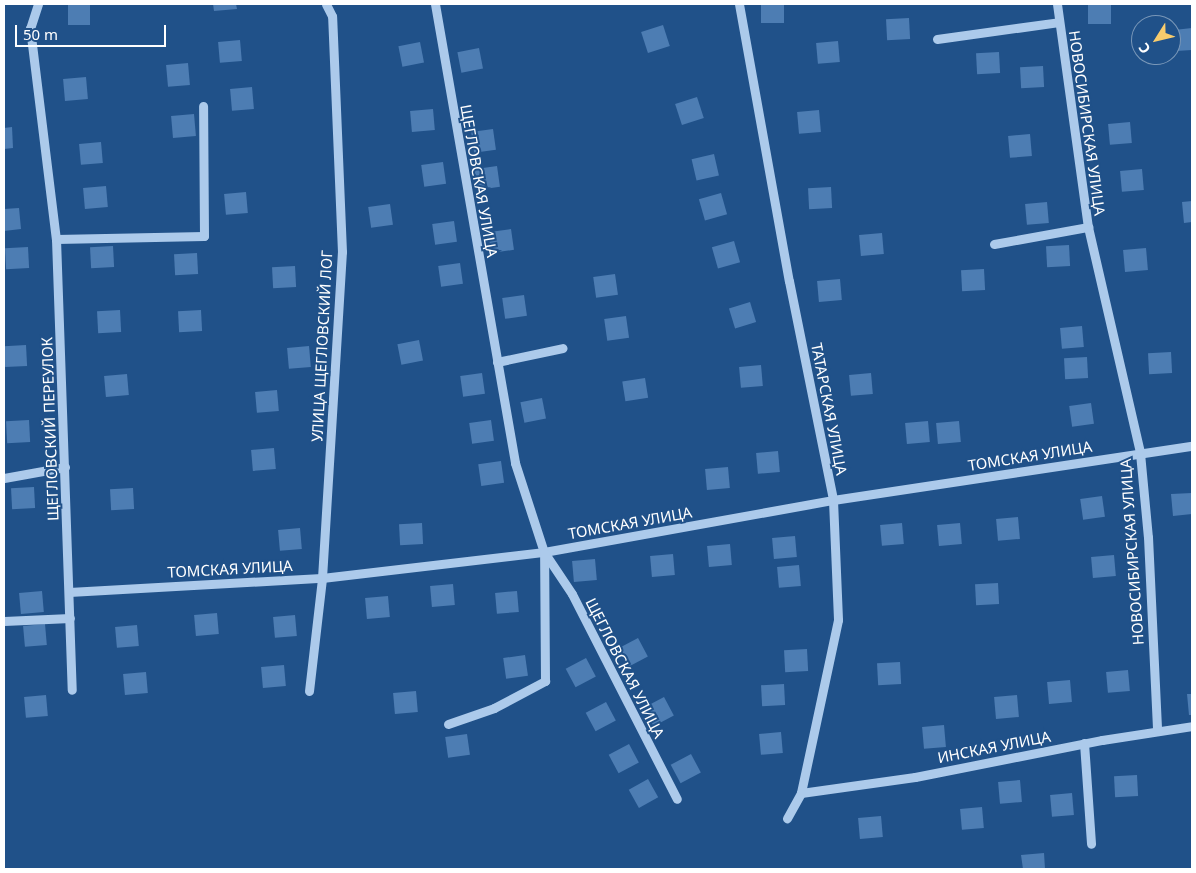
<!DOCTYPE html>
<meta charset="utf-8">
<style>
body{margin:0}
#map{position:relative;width:1196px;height:873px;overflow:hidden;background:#205189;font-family:"Noto Sans",sans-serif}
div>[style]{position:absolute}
.building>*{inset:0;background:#4d7db3;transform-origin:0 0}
.minor>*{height:9px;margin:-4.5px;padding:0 4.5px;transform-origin:4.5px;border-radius:4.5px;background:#accaeb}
span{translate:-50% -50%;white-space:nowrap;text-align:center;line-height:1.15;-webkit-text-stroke:4px #205189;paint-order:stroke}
.street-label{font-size:15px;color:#fff}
.frame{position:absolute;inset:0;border:5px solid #fff;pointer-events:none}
.north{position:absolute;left:1131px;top:15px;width:50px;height:50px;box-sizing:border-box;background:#205189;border:1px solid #7997b8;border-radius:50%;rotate:234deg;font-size:14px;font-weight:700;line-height:20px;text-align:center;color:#fff}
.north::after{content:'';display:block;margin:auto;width:18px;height:22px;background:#f8cc6d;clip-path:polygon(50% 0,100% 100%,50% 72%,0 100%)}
.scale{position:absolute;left:15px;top:25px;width:151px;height:22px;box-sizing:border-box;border:2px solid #fff;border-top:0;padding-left:6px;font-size:15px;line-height:18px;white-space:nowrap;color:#fff;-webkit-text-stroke:4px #205189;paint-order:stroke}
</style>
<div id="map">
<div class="building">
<i style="left:68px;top:4px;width:22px;height:21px"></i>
<i style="clip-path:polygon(213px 4px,236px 4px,237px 9px,214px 11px)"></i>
<i style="left:761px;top:4px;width:23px;height:19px"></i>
<i style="left:1088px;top:4px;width:23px;height:20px"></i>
<i style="left:909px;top:18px;width:21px;height:23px;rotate:87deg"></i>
<i style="left:663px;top:25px;width:22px;height:23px;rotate:72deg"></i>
<i style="clip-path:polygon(1192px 28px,1192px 50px,1176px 51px,1174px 30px)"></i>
<i style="left:240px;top:40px;width:21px;height:22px;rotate:85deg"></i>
<i style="left:838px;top:41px;width:21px;height:22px;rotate:85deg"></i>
<i style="left:420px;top:42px;width:21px;height:22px;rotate:79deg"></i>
<i style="left:479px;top:48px;width:21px;height:22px;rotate:79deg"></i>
<i style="left:999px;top:52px;width:21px;height:23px;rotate:87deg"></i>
<i style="left:188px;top:63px;width:22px;height:22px;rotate:85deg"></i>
<i style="left:1043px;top:66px;width:21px;height:23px;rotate:87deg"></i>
<i style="left:86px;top:77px;width:22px;height:23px;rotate:85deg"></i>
<i style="left:252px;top:87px;width:22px;height:22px;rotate:85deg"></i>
<i style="left:697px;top:97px;width:22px;height:23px;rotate:72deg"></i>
<i style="left:433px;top:109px;width:21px;height:23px;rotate:85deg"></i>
<i style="left:819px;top:110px;width:22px;height:22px;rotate:85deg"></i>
<i style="left:194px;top:114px;width:22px;height:23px;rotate:85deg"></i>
<i style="left:1130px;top:122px;width:21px;height:22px;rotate:85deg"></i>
<i style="clip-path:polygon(12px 127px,13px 148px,4px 149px,4px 128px)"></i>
<i style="left:493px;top:129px;width:21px;height:22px;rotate:82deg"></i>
<i style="left:1030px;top:134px;width:22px;height:22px;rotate:85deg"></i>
<i style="left:101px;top:142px;width:21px;height:22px;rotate:85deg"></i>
<i style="left:714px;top:154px;width:22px;height:23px;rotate:77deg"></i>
<i style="left:443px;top:162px;width:22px;height:22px;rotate:82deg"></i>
<i style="left:497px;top:166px;width:21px;height:23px;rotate:82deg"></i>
<i style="left:1142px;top:169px;width:21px;height:22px;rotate:85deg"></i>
<i style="left:106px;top:186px;width:21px;height:23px;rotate:85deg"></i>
<i style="left:831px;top:187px;width:21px;height:23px;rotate:87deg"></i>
<i style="left:246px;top:192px;width:21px;height:22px;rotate:85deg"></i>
<i style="left:721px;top:193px;width:22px;height:23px;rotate:74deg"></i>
<i style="clip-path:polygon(1192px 201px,1192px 222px,1184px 223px,1182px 202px)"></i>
<i style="left:1047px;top:202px;width:21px;height:22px;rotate:85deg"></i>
<i style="left:390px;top:204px;width:21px;height:22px;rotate:82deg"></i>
<i style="clip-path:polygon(19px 208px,21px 229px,4px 231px,4px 209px)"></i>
<i style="left:454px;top:221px;width:21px;height:22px;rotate:82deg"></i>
<i style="left:511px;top:229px;width:21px;height:23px;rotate:82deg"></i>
<i style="left:882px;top:233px;width:21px;height:23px;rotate:85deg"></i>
<i style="left:734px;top:241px;width:22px;height:23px;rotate:74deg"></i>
<i style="left:1069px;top:245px;width:21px;height:23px;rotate:87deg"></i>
<i style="left:113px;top:246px;width:21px;height:23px;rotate:87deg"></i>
<i style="left:28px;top:247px;width:21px;height:23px;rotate:87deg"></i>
<i style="left:1146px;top:248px;width:22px;height:23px;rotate:85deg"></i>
<i style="left:197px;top:253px;width:21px;height:23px;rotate:87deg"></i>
<i style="left:460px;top:263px;width:21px;height:22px;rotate:82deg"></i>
<i style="left:295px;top:266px;width:21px;height:23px;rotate:87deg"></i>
<i style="left:984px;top:269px;width:21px;height:23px;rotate:87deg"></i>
<i style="left:615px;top:274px;width:21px;height:22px;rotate:82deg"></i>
<i style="left:840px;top:279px;width:21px;height:23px;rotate:85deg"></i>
<i style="left:524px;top:295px;width:21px;height:22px;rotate:82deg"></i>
<i style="left:750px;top:302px;width:21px;height:22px;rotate:73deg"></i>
<i style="left:120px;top:310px;width:22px;height:23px;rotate:87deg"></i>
<i style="left:201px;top:310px;width:21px;height:23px;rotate:87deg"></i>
<i style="left:626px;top:316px;width:22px;height:22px;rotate:82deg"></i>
<i style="left:1082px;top:326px;width:21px;height:22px;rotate:85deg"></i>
<i style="left:419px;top:340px;width:21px;height:22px;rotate:79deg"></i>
<i style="left:26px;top:345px;width:21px;height:22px;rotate:87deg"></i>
<i style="left:309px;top:346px;width:21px;height:22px;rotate:85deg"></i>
<i style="left:1171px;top:352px;width:21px;height:23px;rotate:87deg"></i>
<i style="left:1087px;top:357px;width:21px;height:23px;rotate:87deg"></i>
<i style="left:761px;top:365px;width:21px;height:22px;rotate:85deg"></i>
<i style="left:482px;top:373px;width:21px;height:22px;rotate:82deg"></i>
<i style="left:871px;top:373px;width:21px;height:22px;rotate:85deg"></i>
<i style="left:127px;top:374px;width:21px;height:23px;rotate:85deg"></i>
<i style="left:645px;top:378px;width:20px;height:23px;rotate:81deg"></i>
<i style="left:277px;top:390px;width:21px;height:22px;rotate:85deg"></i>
<i style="left:542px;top:398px;width:21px;height:22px;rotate:79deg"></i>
<i style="left:1091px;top:403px;width:21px;height:22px;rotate:82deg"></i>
<i style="left:29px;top:420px;width:22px;height:23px;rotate:87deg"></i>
<i style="left:491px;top:420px;width:21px;height:22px;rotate:82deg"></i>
<i style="left:928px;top:421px;width:21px;height:23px;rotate:85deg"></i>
<i style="left:959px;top:421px;width:21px;height:23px;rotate:85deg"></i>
<i style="left:274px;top:448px;width:21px;height:23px;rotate:85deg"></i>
<i style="left:778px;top:451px;width:21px;height:22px;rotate:85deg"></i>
<i style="left:501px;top:461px;width:22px;height:23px;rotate:82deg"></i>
<i style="left:728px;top:467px;width:21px;height:23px;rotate:85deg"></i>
<i style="left:34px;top:487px;width:21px;height:23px;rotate:87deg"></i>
<i style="left:133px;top:488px;width:21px;height:23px;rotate:87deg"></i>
<i style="clip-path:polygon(1192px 493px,1192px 514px,1173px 516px,1171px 494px)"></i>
<i style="left:1102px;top:496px;width:21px;height:22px;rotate:82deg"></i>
<i style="left:1018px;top:517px;width:22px;height:22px;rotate:85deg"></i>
<i style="left:422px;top:523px;width:21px;height:23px;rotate:87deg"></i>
<i style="left:902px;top:523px;width:21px;height:22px;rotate:85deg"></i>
<i style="left:960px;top:523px;width:21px;height:23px;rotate:85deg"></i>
<i style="left:300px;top:528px;width:21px;height:22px;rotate:85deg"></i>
<i style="left:795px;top:536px;width:21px;height:23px;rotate:85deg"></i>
<i style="left:730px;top:544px;width:21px;height:23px;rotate:85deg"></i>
<i style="left:673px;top:554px;width:21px;height:23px;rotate:85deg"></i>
<i style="left:1114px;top:555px;width:21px;height:23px;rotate:85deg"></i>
<i style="left:595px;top:559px;width:21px;height:23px;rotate:85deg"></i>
<i style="left:799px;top:565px;width:21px;height:22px;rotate:85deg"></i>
<i style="left:998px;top:583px;width:21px;height:23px;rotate:87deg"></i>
<i style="left:453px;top:584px;width:21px;height:23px;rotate:85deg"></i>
<i style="left:42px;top:591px;width:21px;height:23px;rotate:85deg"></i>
<i style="left:517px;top:591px;width:21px;height:22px;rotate:85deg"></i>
<i style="left:388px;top:596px;width:21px;height:23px;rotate:85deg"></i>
<i style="left:217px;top:613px;width:21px;height:23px;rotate:85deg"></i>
<i style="left:295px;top:615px;width:21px;height:22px;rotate:85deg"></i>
<i style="left:45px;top:624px;width:21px;height:22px;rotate:85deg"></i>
<i style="left:137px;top:625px;width:21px;height:22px;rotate:85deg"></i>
<i style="left:638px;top:638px;width:21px;height:23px;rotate:62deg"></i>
<i style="left:807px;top:649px;width:22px;height:23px;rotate:87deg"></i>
<i style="left:525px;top:655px;width:21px;height:22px;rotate:82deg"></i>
<i style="left:586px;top:658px;width:21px;height:23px;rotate:62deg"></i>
<i style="left:900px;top:662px;width:22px;height:23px;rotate:87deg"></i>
<i style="left:284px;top:665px;width:21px;height:23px;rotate:85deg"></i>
<i style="left:1128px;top:670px;width:21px;height:22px;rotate:85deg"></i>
<i style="left:146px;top:672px;width:21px;height:23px;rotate:85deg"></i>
<i style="left:1070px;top:680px;width:22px;height:23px;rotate:85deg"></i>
<i style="left:784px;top:684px;width:21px;height:23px;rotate:87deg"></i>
<i style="left:416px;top:691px;width:21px;height:23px;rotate:85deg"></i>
<i style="clip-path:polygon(1187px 694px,1192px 694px,1192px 715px,1189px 715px)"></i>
<i style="left:46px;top:695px;width:21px;height:22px;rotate:85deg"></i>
<i style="left:1017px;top:695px;width:22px;height:23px;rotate:85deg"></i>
<i style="left:664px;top:697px;width:21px;height:23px;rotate:62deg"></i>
<i style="left:606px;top:702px;width:21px;height:23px;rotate:62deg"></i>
<i style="left:944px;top:725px;width:22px;height:22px;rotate:85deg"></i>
<i style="left:781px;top:732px;width:21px;height:22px;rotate:85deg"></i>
<i style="left:467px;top:734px;width:21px;height:22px;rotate:82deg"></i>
<i style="left:629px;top:744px;width:21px;height:23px;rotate:62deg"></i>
<i style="left:691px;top:754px;width:21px;height:23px;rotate:62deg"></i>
<i style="left:1137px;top:775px;width:21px;height:23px;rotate:87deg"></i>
<i style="left:648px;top:779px;width:21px;height:22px;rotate:61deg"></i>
<i style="left:1020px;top:780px;width:22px;height:22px;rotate:85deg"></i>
<i style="left:1072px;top:793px;width:22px;height:22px;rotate:85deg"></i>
<i style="left:982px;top:807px;width:21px;height:22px;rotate:85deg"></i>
<i style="left:881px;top:816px;width:21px;height:23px;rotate:85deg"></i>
<i style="clip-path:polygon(1044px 853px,1045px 869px,1023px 869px,1021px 855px)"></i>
</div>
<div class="minor">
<i style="left:38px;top:4px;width:25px;rotate:108deg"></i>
<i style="left:30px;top:28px;width:213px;rotate:83deg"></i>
<i style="left:56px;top:239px;width:451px;rotate:88deg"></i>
<i style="left:435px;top:4px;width:466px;rotate:80.1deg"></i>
<i style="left:515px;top:463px;width:94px;rotate:72deg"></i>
<i style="left:544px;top:552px;width:50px;rotate:56.3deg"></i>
<i style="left:572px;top:594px;width:230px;rotate:62.9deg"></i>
<i style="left:739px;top:4px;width:281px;rotate:79.8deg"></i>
<i style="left:789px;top:281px;width:223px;rotate:78.6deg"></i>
<i style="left:833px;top:500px;width:120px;rotate:87.6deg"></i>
<i style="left:838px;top:620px;width:177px;rotate:102.1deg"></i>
<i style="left:801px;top:793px;width:29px;rotate:119deg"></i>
<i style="left:1057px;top:4px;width:225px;rotate:82.1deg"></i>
<i style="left:1088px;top:227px;width:232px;rotate:77deg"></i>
<i style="left:1140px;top:453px;width:84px;rotate:84.6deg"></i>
<i style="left:1148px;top:537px;width:194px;rotate:87.3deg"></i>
<i style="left:937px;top:39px;width:123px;rotate:-7.9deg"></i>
<i style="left:56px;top:239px;width:148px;rotate:-1.2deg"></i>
<i style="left:204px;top:236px;width:130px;rotate:-90.4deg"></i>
<i style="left:994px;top:244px;width:96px;rotate:-10.3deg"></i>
<i style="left:497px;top:362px;width:67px;rotate:-12deg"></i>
<i style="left:4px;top:478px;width:62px;rotate:-10.2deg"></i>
<i style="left:69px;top:592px;width:253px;rotate:-3.2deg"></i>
<i style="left:322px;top:578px;width:224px;rotate:-6.7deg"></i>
<i style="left:544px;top:552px;width:294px;rotate:-10.2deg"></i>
<i style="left:833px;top:500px;width:363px;rotate:-8.6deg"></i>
<i style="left:4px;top:621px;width:66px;rotate:-2.6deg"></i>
<i style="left:309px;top:691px;width:114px;rotate:-83.4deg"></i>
<i style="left:322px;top:578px;width:327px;rotate:-86.5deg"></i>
<i style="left:342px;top:252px;width:236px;rotate:-92.4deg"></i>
<i style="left:332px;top:16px;width:13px;rotate:-117deg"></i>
<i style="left:448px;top:724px;width:49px;rotate:-19.2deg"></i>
<i style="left:494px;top:708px;width:58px;rotate:-27.9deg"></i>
<i style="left:545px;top:681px;width:128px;rotate:-90.4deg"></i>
<i style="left:1084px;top:743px;width:101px;rotate:86deg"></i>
<i style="left:801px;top:793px;width:115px;rotate:-8deg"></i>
<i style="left:915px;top:777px;width:191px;rotate:-11.2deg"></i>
<i style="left:1102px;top:740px;width:91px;rotate:-8.8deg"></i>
</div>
<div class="street-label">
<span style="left:1087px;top:123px;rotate:82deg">НОВОСИБИРСКАЯ УЛИЦА</span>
<span style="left:479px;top:181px;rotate:80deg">ЩЕГЛОВСКАЯ УЛИЦА</span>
<span style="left:322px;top:346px;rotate:-87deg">УЛИЦА ЩЕГЛОВСКИЙ ЛОГ</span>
<span style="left:829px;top:409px;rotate:79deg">ТАТАРСКАЯ УЛИЦА</span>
<span style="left:50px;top:429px;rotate:-92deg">ЩЕГЛОВСКИЙ ПЕРЕУЛОК</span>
<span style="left:1030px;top:456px;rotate:-9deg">ТОМСКАЯ УЛИЦА</span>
<span style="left:630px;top:523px;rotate:-10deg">ТОМСКАЯ УЛИЦА</span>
<span style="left:1132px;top:552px;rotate:-94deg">НОВОСИБИРСКАЯ УЛИЦА</span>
<span style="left:230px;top:569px;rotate:-3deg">ТОМСКАЯ УЛИЦА</span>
<span style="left:625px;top:668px;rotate:63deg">ЩЕГЛОВСКАЯ УЛИЦА</span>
<span style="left:994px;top:747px;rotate:-11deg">ИНСКАЯ УЛИЦА</span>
</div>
<div class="frame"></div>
<div class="north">С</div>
<div class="scale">50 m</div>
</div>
